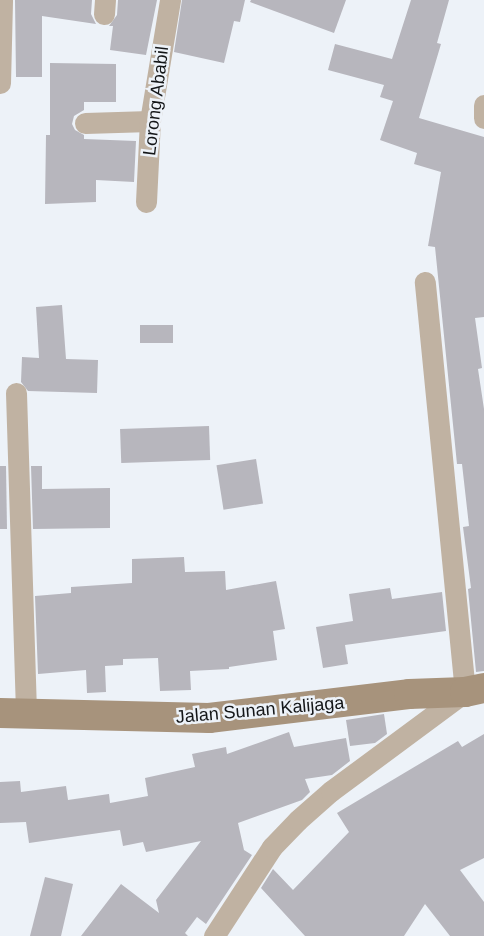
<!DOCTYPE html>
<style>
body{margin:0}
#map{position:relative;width:484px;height:936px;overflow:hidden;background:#edf2f8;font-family:Arial,sans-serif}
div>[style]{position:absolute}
.building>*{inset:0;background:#b7b6bd;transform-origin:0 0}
.street>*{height:21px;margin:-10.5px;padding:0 10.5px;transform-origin:10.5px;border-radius:10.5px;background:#c0b2a2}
.secondary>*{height:30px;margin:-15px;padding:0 15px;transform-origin:15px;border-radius:15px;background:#a7937c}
span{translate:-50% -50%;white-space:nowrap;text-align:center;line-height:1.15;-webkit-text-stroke:5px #edf2f8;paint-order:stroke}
.street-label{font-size:18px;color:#141618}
</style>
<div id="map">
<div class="building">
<i style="clip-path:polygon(15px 0,92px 0,91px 14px,96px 24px,42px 16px,42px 77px,16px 77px)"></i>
<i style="clip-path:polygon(118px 0,157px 0,146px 55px,110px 50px,113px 26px,109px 26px,117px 15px)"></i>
<i style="clip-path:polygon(182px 0,245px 0,240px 22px,234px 21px,224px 63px,174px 52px)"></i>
<i style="clip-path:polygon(251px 0,346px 0,334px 33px,250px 2px)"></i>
<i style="clip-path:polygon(411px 0,449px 0,437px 43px,441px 44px,419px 118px,484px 137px,484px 317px,475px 318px,482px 368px,478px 369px,484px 409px,484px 671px,476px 672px,468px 589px,471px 588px,463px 527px,469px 526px,462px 464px,457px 464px,435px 247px,428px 246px,441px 172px,414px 164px,417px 153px,380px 140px,393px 101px,380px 97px,384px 85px,328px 70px,335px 44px,392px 59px)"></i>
<i style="clip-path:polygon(50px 63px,116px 64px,116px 102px,84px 102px,84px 110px,74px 116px,72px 124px,75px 130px,84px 135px,84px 139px,136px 141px,134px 182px,96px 180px,96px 202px,45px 204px,46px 135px,50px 135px)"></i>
<i style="clip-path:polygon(62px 305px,66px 359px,98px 360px,97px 393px,28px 391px,21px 382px,22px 357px,39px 358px,36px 307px)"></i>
<i style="left:140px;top:325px;width:33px;height:18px"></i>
<i style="left:209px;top:426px;width:34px;height:89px;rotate:88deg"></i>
<i style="left:256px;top:459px;width:45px;height:40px;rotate:81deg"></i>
<i style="clip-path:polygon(0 466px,6px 466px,7px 529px,0 529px)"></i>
<i style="clip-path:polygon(31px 466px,42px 466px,42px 489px,110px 488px,110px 528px,33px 529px)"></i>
<i style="clip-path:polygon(184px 557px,185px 572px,225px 571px,226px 590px,276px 581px,285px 629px,273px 631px,277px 660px,229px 667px,229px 669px,190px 671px,191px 690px,160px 691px,158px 658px,123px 659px,123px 665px,105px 666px,106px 692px,87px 693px,86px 670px,38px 674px,35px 596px,71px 593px,71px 587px,132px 583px,132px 559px)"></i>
<i style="clip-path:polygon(390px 588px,392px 599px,442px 592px,446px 631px,345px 645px,348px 664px,323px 668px,316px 627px,353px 621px,349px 594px)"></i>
<i style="clip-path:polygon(384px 714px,387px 734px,375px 743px,350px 746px,346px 720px)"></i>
<i style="clip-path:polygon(289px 732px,294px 747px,346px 738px,350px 761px,332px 775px,305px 779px,310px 792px,302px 800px,238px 823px,244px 850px,252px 855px,206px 924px,197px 917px,185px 933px,188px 936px,81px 936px,121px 884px,159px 913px,156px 900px,201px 841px,146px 852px,143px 842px,123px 846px,120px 830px,29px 843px,26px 822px,0 823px,0 782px,20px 781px,21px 792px,66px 786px,68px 800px,109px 794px,110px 803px,148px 796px,145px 778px,195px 767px,192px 754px,226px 747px,227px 754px)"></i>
<i style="clip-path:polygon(484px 734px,484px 858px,460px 870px,484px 902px,484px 936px,450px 936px,425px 904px,404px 936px,305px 936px,261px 888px,273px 869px,293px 890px,349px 832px,337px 813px,458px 741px,462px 747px)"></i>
<i style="clip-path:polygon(45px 877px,73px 884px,61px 936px,30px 936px)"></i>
</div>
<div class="street">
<i style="left:104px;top:14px;width:14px;rotate:-86deg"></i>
<i style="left:0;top:83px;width:83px;rotate:-88.6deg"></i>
<i style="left:484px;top:105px;width:13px;rotate:90deg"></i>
<i style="left:85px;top:123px;width:65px;rotate:-1.8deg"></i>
<i style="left:146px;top:202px;width:81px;rotate:-87.2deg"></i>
<i style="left:150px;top:121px;width:123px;rotate:-80.6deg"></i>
<i style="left:16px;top:393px;width:321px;rotate:88.2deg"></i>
<i style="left:214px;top:936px;width:106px;rotate:-56.9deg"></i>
<i style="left:272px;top:847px;width:37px;rotate:-46deg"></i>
<i style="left:298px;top:820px;width:44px;rotate:-41.3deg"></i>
<i style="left:331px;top:791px;width:167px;rotate:-36.5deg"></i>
<i style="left:465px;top:692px;width:412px;rotate:-95.6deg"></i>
</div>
<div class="secondary">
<i style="left:0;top:713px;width:209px;rotate:1.4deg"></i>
<i style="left:209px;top:718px;width:201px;rotate:-6.8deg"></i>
<i style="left:409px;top:694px;width:56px;rotate:-2deg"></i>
<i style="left:465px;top:692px;width:19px;rotate:-12deg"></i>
</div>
<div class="street-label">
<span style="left:156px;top:101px;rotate:-83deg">Lorong Ababil</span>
<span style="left:260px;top:710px;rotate:-5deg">Jalan Sunan Kalijaga</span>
</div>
</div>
